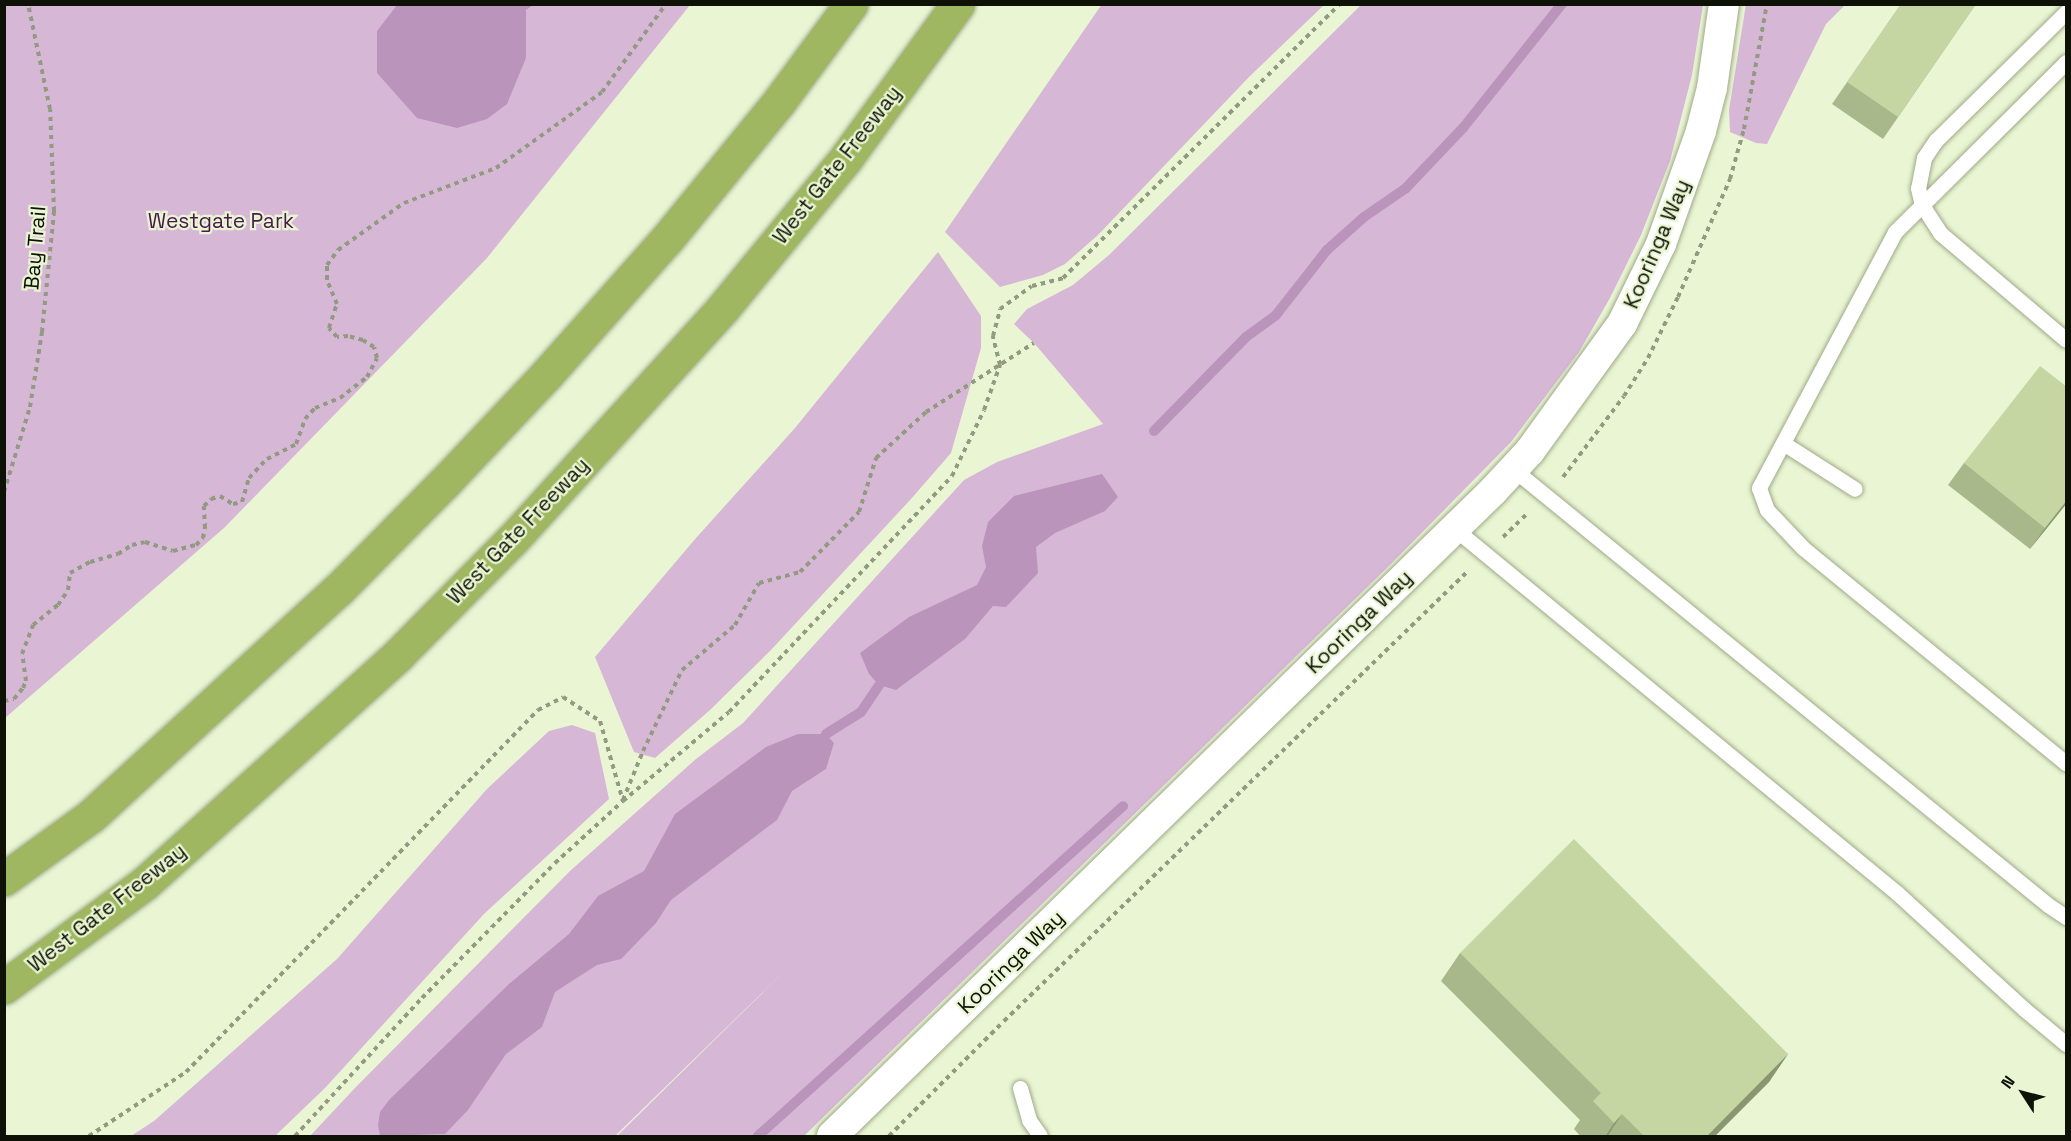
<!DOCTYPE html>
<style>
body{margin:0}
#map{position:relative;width:2071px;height:1141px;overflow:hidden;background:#eaf6d3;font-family:"Space Grotesk",sans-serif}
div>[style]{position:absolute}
.green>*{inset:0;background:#d6b7d6}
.water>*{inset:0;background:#bb94bc}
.stream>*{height:10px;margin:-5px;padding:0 5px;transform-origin:5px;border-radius:5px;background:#bb94bc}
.path>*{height:4px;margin-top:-2px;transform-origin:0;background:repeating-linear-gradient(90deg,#929a81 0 4.5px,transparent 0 9px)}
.roads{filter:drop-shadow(0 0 2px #9ea988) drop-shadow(0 0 2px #9ea988)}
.lane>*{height:15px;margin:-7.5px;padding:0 7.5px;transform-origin:7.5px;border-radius:7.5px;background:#fff}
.street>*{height:30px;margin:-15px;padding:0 15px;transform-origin:15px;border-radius:15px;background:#fff}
.highway>*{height:33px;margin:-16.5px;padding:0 16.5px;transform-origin:16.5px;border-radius:16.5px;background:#9eb760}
.wall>*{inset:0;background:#a9b88b}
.shaded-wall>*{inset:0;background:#8a9671}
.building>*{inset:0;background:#c5d6a2}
span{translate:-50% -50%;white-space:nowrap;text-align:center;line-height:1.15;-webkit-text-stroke:4.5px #eaf6d3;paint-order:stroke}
.street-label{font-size:21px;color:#0e1106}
.park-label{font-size:21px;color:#49194c}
.frame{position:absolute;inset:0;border:6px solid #0e1106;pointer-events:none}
.north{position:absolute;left:1993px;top:1063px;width:60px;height:60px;-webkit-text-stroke:4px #eaf6d3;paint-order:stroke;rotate:306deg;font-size:16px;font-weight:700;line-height:24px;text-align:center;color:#0e1106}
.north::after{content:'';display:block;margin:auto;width:21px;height:27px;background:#0e1106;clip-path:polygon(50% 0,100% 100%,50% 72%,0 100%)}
</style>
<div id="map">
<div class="green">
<i style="clip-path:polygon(1102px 4px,1324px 5px,1249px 77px,1098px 235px,1065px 264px,1043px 275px,1000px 287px,945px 232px)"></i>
<i style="clip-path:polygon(1746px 4px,1845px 5px,1826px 24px,1767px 144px,1756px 143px,1730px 132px,1729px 110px)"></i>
<i style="clip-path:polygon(5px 5px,690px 5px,487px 258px,224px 528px,5px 718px)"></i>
<i style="clip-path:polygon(1361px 5px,1703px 5px,1692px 75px,1670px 161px,1641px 235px,1610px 298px,1579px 352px,1511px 442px,1393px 562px,804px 1136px,617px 1136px,801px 955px,615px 1136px,310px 1136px,354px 1089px,570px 871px,696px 759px,743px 723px,964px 480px,997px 462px,1103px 424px,1034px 343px,1014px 324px,1027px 309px,1073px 285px,1109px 255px)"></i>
<i style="clip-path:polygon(938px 252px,981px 316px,981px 348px,951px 453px,911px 499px,771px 650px,710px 710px,655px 758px,634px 752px,595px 657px,696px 538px,795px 428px)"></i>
<i style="clip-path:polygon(572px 725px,595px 733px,609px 799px,484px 914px,325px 1088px,275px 1136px,131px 1136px,154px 1121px,337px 959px,487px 789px,549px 731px)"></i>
</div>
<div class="water">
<i style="clip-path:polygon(397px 5px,533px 5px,526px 10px,526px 58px,507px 104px,487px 119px,457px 128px,417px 118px,377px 73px,377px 31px)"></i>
<i style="clip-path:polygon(1102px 474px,1118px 497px,1105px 511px,1055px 533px,1036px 547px,1038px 573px,1006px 607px,993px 606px,965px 639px,896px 690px,879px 685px,869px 674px,860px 653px,909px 617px,977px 585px,986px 567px,982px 546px,988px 522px,1014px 496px)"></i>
<i style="clip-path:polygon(798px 734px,826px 734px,834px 743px,826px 769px,792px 791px,777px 820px,671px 900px,656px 923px,621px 959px,597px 965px,555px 992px,542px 1027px,506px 1054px,468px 1110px,445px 1134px,380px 1136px,378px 1125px,380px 1112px,389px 1100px,509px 984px,569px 934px,598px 896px,644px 871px,675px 814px,766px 747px)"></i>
</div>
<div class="stream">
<i style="left:1154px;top:431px;width:132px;rotate:-45.6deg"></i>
<i style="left:1246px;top:337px;width:37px;rotate:-36deg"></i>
<i style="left:1276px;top:315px;width:83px;rotate:-51.9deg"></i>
<i style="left:1327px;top:250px;width:50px;rotate:-41.7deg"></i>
<i style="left:1364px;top:217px;width:51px;rotate:-34.6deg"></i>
<i style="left:1406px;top:188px;width:83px;rotate:-46.5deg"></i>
<i style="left:1463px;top:128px;width:159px;rotate:-51.4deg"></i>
<i style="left:826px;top:734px;width:41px;rotate:-32.2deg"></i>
<i style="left:861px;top:712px;width:32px;rotate:-56deg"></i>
<i style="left:758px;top:1136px;width:492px;rotate:-42.1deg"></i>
</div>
<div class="path">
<i style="left:1563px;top:477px;width:101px;rotate:-53deg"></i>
<i style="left:1624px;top:396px;width:45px;rotate:-57.7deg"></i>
<i style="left:1648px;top:358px;width:68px;rotate:-63.8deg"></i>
<i style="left:1678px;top:297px;width:129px;rotate:-66.2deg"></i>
<i style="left:1730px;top:179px;width:52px;rotate:-74.4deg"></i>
<i style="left:1744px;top:129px;width:127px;rotate:-79.6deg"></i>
<i style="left:4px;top:492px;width:89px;rotate:-73deg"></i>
<i style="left:30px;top:407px;width:76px;rotate:-80.9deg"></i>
<i style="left:42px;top:332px;width:122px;rotate:-84.3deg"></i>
<i style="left:54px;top:211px;width:102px;rotate:-92.2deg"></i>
<i style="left:50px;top:109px;width:107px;rotate:-101.8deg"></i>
<i style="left:1503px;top:537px;width:35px;rotate:-44deg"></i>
<i style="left:4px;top:701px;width:10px;rotate:-11deg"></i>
<i style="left:14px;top:699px;width:14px;rotate:-51deg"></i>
<i style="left:23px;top:688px;width:8px;rotate:-67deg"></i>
<i style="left:26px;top:681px;width:27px;rotate:-98deg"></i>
<i style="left:22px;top:654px;width:31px;rotate:-69deg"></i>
<i style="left:33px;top:625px;width:32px;rotate:-39deg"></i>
<i style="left:58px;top:605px;width:18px;rotate:-56deg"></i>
<i style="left:68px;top:590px;width:17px;rotate:-83deg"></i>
<i style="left:70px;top:573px;width:23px;rotate:-29deg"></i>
<i style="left:90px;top:562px;width:29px;rotate:-16deg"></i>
<i style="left:118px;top:554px;width:17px;rotate:-33deg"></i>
<i style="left:132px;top:545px;width:13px;rotate:-13deg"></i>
<i style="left:145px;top:542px;width:29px;rotate:18deg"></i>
<i style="left:173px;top:551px;width:24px;rotate:-15deg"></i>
<i style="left:196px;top:545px;width:10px;rotate:-45deg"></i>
<i style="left:203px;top:538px;width:10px;rotate:-79deg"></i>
<i style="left:205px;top:528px;width:22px;rotate:-93deg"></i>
<i style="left:204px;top:506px;width:10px;rotate:-45deg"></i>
<i style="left:211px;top:499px;width:9px;rotate:-18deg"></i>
<i style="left:220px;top:496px;width:15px;rotate:32deg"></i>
<i style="left:233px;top:504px;width:9px;rotate:-13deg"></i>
<i style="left:242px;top:502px;width:25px;rotate:-74deg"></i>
<i style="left:249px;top:478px;width:26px;rotate:-47deg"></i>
<i style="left:267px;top:459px;width:33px;rotate:-27deg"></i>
<i style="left:296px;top:444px;width:27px;rotate:-70deg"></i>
<i style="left:305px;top:419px;width:15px;rotate:-48deg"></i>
<i style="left:315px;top:408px;width:27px;rotate:-22deg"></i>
<i style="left:340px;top:398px;width:34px;rotate:-38deg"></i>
<i style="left:367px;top:377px;width:21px;rotate:-62deg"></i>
<i style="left:377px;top:358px;width:11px;rotate:-105deg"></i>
<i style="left:374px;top:347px;width:13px;rotate:-148deg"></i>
<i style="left:363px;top:340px;width:16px;rotate:-165deg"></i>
<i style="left:348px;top:336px;width:11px;rotate:175deg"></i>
<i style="left:337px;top:337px;width:12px;rotate:-132deg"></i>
<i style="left:329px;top:328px;width:25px;rotate:-72deg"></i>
<i style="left:337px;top:304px;width:26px;rotate:-113deg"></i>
<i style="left:327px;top:280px;width:15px;rotate:-90deg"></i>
<i style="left:327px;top:265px;width:19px;rotate:-54deg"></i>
<i style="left:338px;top:250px;width:81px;rotate:-35.5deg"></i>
<i style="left:404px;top:203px;width:98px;rotate:-20.8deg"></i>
<i style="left:496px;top:168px;width:130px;rotate:-35.6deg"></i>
<i style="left:602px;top:92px;width:109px;rotate:-54deg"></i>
<i style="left:623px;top:800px;width:53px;rotate:-67.8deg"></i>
<i style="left:643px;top:751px;width:90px;rotate:-64.3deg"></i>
<i style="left:682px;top:670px;width:70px;rotate:-40.3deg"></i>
<i style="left:735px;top:625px;width:48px;rotate:-60.3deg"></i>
<i style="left:759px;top:583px;width:42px;rotate:-15deg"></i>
<i style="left:800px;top:572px;width:84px;rotate:-45.5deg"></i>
<i style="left:859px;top:512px;width:57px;rotate:-72.5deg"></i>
<i style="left:876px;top:458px;width:68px;rotate:-42.6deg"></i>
<i style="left:926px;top:412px;width:128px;rotate:-32.6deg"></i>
<i style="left:89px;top:1136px;width:116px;rotate:-33.4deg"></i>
<i style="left:186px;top:1072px;width:505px;rotate:-45.8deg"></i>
<i style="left:538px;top:710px;width:28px;rotate:-27deg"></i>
<i style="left:563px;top:697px;width:44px;rotate:33deg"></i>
<i style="left:600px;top:721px;width:83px;rotate:74deg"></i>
<i style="left:295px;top:1136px;width:188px;rotate:-47.4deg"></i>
<i style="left:422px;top:998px;width:190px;rotate:-45.4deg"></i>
<i style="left:555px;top:863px;width:92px;rotate:-42.4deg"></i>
<i style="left:623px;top:801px;width:138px;rotate:-40deg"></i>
<i style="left:729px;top:712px;width:325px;rotate:-46.6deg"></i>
<i style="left:952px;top:476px;width:73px;rotate:-64.1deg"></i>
<i style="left:984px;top:410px;width:48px;rotate:-70.4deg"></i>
<i style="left:1000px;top:365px;width:30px;rotate:-104deg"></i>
<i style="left:993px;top:336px;width:28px;rotate:-75deg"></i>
<i style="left:1000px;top:309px;width:39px;rotate:-36deg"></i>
<i style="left:1032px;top:286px;width:32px;rotate:-14deg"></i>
<i style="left:1063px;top:278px;width:390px;rotate:-44.7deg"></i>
<i style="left:889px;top:1136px;width:163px;rotate:-45deg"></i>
<i style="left:1004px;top:1021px;width:646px;rotate:-44.12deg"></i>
</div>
<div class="roads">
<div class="lane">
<i style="left:2066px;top:12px;width:182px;rotate:135.4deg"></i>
<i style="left:1936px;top:140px;width:22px;rotate:124deg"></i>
<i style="left:1924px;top:158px;width:31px;rotate:101deg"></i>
<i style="left:1918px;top:188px;width:17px;rotate:77deg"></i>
<i style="left:1922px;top:205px;width:33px;rotate:57deg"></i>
<i style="left:1940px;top:233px;width:165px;rotate:40.3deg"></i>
<i style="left:2066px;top:62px;width:241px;rotate:135.2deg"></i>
<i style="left:1895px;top:232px;width:290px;rotate:118deg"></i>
<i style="left:1759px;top:488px;width:23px;rotate:70deg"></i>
<i style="left:1767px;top:510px;width:52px;rotate:46.5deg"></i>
<i style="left:1803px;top:548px;width:340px;rotate:39.3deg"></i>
<i style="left:1783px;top:443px;width:85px;rotate:32.6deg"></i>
<i style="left:1513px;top:469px;width:690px;rotate:39.18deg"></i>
<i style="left:2048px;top:905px;width:22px;rotate:34deg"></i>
<i style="left:1455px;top:529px;width:573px;rotate:39.47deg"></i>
<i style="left:1897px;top:893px;width:172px;rotate:42.4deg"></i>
<i style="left:2024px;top:1009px;width:55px;rotate:39.8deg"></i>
<i style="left:1020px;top:1088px;width:33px;rotate:74deg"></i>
<i style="left:1029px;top:1120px;width:19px;rotate:55deg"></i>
</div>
<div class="street">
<i style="left:832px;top:1136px;width:924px;rotate:-44.3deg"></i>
<i style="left:1493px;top:491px;width:54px;rotate:-47.2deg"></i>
<i style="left:1530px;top:451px;width:157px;rotate:-54.1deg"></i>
<i style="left:1622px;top:324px;width:89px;rotate:-64deg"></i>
<i style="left:1661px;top:244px;width:120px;rotate:-70.5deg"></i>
<i style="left:1701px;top:131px;width:44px;rotate:-75.7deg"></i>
<i style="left:1712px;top:88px;width:85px;rotate:-81.9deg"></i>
</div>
<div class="highway">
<i style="left:4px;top:879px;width:107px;rotate:-35.9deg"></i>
<i style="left:91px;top:816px;width:335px;rotate:-42.5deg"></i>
<i style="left:338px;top:590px;width:151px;rotate:-45.3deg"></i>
<i style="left:444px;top:483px;width:150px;rotate:-46.6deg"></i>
<i style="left:547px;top:374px;width:181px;rotate:-48.4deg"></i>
<i style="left:667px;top:239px;width:176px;rotate:-50.8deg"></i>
<i style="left:778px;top:103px;width:123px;rotate:-53.6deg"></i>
<i style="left:4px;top:987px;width:175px;rotate:-36.4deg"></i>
<i style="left:145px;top:883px;width:342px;rotate:-42deg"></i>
<i style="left:399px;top:654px;width:162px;rotate:-45.3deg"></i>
<i style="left:513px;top:539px;width:312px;rotate:-47.7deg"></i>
<i style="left:723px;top:308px;width:194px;rotate:-50.6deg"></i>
<i style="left:846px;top:158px;width:190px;rotate:-54deg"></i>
</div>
</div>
<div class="wall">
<i style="clip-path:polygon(1901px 4px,1976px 4px,1883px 139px,1832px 104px)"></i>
<i style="clip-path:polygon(2067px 387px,2067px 503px,2030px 549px,1948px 485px,1964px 463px)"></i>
<i style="clip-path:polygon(1460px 953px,1788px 1054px,1769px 1082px,1714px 1137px,1581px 1137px,1574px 1129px,1580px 1120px,1441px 981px)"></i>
</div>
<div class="shaded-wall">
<i style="clip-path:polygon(2067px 500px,2067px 503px,2030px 549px,2045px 528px)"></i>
<i style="clip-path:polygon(1788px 1054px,1769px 1082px,1714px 1137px,1706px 1137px)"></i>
<i style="clip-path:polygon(1622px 1114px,1607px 1137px,1605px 1137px,1614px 1123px)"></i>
</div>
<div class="building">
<i style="clip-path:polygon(1901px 4px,1976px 4px,1898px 117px,1847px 82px)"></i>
<i style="clip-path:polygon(2040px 366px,2067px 387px,2067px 500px,2045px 528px,1964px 463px)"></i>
<i style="clip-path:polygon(1574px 839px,1788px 1054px,1706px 1137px,1645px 1137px,1622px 1114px,1614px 1123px,1593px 1101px,1601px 1093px,1460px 953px)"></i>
</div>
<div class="street-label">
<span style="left:837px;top:165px;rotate:-52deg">West Gate Freeway</span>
<span style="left:1657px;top:244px;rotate:-67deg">Kooringa Way</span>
<span style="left:35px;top:248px;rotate:-85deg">Bay Trail</span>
<span style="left:518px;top:531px;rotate:-46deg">West Gate Freeway</span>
<span style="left:1359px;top:622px;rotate:-44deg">Kooringa Way</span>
<span style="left:107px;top:908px;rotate:-38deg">West Gate Freeway</span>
<span style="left:1011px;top:962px;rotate:-44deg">Kooringa Way</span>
</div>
<div class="park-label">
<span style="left:221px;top:221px">Westgate Park</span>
</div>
<div class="frame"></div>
<div class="north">N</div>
</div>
